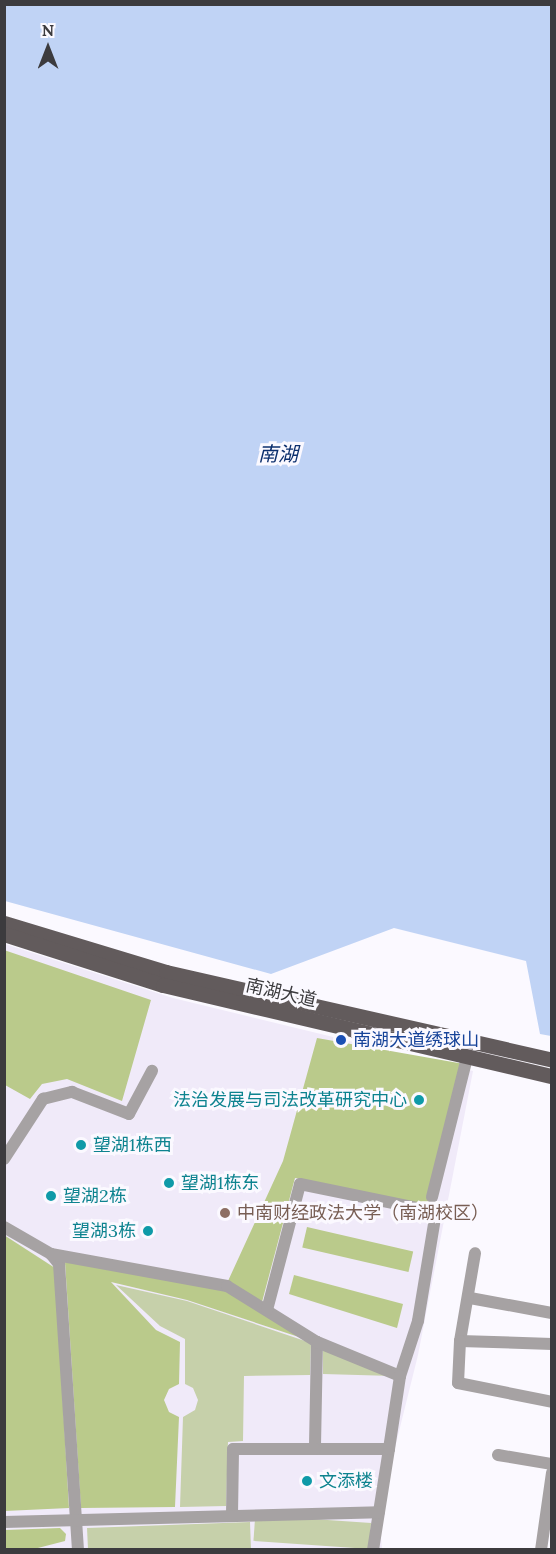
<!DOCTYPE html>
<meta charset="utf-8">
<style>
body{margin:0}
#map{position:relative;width:556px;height:1554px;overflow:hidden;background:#fbf9ff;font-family:Lora,"Noto Sans SC",serif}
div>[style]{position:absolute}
.built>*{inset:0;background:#f0eaf9}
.green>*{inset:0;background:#c6d0aa;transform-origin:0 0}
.forest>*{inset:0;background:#baca8b;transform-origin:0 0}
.water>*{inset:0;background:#c0d3f5}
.minor>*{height:12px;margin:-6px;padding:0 6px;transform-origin:6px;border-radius:6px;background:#a6a2a3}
.primary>*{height:15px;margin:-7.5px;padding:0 7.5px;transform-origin:7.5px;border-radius:7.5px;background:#625b5c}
.dots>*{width:16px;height:16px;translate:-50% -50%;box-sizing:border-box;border:3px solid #fbf9ff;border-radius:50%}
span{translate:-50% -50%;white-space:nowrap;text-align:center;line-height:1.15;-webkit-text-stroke:6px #fbf9ff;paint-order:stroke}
.street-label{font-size:18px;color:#3c3b3e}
.transit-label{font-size:18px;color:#164399}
.left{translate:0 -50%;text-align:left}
.culture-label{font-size:18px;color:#0d838f}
.right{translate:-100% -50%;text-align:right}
.education-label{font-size:18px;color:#785e54}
.water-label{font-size:20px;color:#0c2f6d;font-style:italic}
.frame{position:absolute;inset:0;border:6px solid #3c3b3e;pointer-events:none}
.north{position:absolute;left:18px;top:18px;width:60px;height:60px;-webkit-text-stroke:4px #fbf9ff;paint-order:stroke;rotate:0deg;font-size:16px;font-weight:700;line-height:24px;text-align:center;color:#3c3b3e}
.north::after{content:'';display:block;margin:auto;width:21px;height:27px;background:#3c3b3e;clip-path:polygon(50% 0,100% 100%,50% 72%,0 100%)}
</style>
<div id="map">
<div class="built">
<i style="clip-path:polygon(5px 944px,173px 998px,473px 1071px,418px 1355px,379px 1512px,382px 1549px,5px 1550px)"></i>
</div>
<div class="green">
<i style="clip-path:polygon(116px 1285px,187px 1301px,311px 1343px,310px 1375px,244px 1376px,243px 1441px,228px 1442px,226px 1506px,180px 1507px,183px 1417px,195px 1410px,198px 1400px,193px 1388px,185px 1384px,185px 1339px,160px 1326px)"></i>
<i style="clip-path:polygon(323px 1348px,393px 1376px,323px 1374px)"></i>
<i style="clip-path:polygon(250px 1522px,251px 1549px,88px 1549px,87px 1528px)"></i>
<i style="left:371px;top:1523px;width:26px;height:116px;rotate:94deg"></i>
</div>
<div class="forest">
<i style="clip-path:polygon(4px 950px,151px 1000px,122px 1101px,67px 1079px,42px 1084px,30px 1099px,5px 1085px)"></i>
<i style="clip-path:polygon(317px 1038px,464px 1064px,434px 1206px,295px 1178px,262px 1302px,228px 1281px,283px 1161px)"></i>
<i style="left:307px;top:1227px;width:109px;height:21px;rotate:13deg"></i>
<i style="clip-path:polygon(4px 1235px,55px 1268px,69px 1508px,5px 1511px)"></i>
<i style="clip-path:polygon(65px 1262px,226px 1290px,311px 1341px,187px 1300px,111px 1282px,156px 1330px,180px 1342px,179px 1384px,169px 1389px,164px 1400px,169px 1412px,179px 1417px,175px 1507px,81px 1508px)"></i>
<i style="clip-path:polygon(294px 1275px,403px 1304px,397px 1328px,289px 1294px)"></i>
<i style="clip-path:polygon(60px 1528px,66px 1534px,65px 1541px,34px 1549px,5px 1549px,5px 1530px)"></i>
</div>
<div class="water">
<i style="clip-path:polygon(4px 5px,551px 5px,551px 1036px,540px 1034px,526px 961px,394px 928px,271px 974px,5px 901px)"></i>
</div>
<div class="minor">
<i style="left:4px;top:1159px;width:72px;rotate:-57deg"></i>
<i style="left:43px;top:1099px;width:30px;rotate:-14deg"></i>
<i style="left:72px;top:1092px;width:61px;rotate:21.1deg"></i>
<i style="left:129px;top:1114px;width:49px;rotate:-61.9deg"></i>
<i style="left:432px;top:1197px;width:143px;rotate:-75.9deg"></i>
<i style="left:4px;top:1227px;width:54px;rotate:29.9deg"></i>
<i style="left:51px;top:1254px;width:13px;rotate:51deg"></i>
<i style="left:59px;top:1264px;width:287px;rotate:86.2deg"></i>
<i style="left:51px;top:1254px;width:179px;rotate:10.3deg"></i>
<i style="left:227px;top:1286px;width:106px;rotate:31.9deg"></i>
<i style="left:317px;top:1342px;width:107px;rotate:91.1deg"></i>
<i style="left:315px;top:1449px;width:74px"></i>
<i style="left:389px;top:1449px;width:102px;rotate:99deg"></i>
<i style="left:470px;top:1298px;width:83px;rotate:10.4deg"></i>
<i style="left:267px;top:1310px;width:130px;rotate:-75.3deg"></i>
<i style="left:300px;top:1184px;width:139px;rotate:11.6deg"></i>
<i style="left:436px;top:1212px;width:110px;rotate:99.4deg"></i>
<i style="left:418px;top:1321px;width:58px;rotate:108.1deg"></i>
<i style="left:400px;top:1376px;width:90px;rotate:-157.7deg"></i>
<i style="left:460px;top:1341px;width:89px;rotate:-80.3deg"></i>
<i style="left:552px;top:1344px;width:92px;rotate:-178.1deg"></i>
<i style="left:460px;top:1341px;width:42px;rotate:92.7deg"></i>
<i style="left:458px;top:1383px;width:96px;rotate:11.4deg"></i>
<i style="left:389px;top:1449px;width:74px;rotate:-81.4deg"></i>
<i style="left:498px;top:1455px;width:55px;rotate:9.5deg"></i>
<i style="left:232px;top:1515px;width:66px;rotate:-89.1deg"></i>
<i style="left:233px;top:1449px;width:82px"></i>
<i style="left:4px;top:1522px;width:375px;rotate:-1.5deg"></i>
<i style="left:541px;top:1550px;width:78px;rotate:-81.9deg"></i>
</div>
<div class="primary">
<i style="left:4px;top:923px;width:169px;rotate:16.8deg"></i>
<i style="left:166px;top:972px;width:396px;rotate:12.8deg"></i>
<i style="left:4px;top:934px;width:167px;rotate:17.8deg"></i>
<i style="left:163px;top:985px;width:400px;rotate:13.2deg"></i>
</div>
<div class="dots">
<i style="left:341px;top:1040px;background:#1a4fb4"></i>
<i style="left:419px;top:1100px;background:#0f9aa8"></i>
<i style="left:81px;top:1145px;background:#0f9aa8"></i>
<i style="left:169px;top:1183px;background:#0f9aa8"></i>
<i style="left:51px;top:1196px;background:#0f9aa8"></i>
<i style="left:225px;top:1213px;background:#8d6e63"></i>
<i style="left:148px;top:1231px;background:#0f9aa8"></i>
<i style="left:307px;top:1481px;background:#0f9aa8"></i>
</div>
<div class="street-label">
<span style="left:281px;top:993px;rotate:13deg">南湖大道</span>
</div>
<div class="transit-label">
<span class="left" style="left:353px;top:1040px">南湖大道绣球山</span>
</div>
<div class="culture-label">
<span class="right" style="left:407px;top:1100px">法治发展与司法改革研究中心</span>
<span class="left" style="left:93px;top:1145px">望湖1栋西</span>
<span class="left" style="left:181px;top:1183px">望湖1栋东</span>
<span class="left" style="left:63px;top:1196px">望湖2栋</span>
<span class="right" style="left:136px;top:1231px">望湖3栋</span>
<span class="left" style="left:319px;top:1481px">文添楼</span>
</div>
<div class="education-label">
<span class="left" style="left:237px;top:1213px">中南财经政法大学（南湖校区）</span>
</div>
<div class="water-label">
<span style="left:278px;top:453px">南湖</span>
</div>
<div class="frame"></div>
<div class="north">N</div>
</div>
